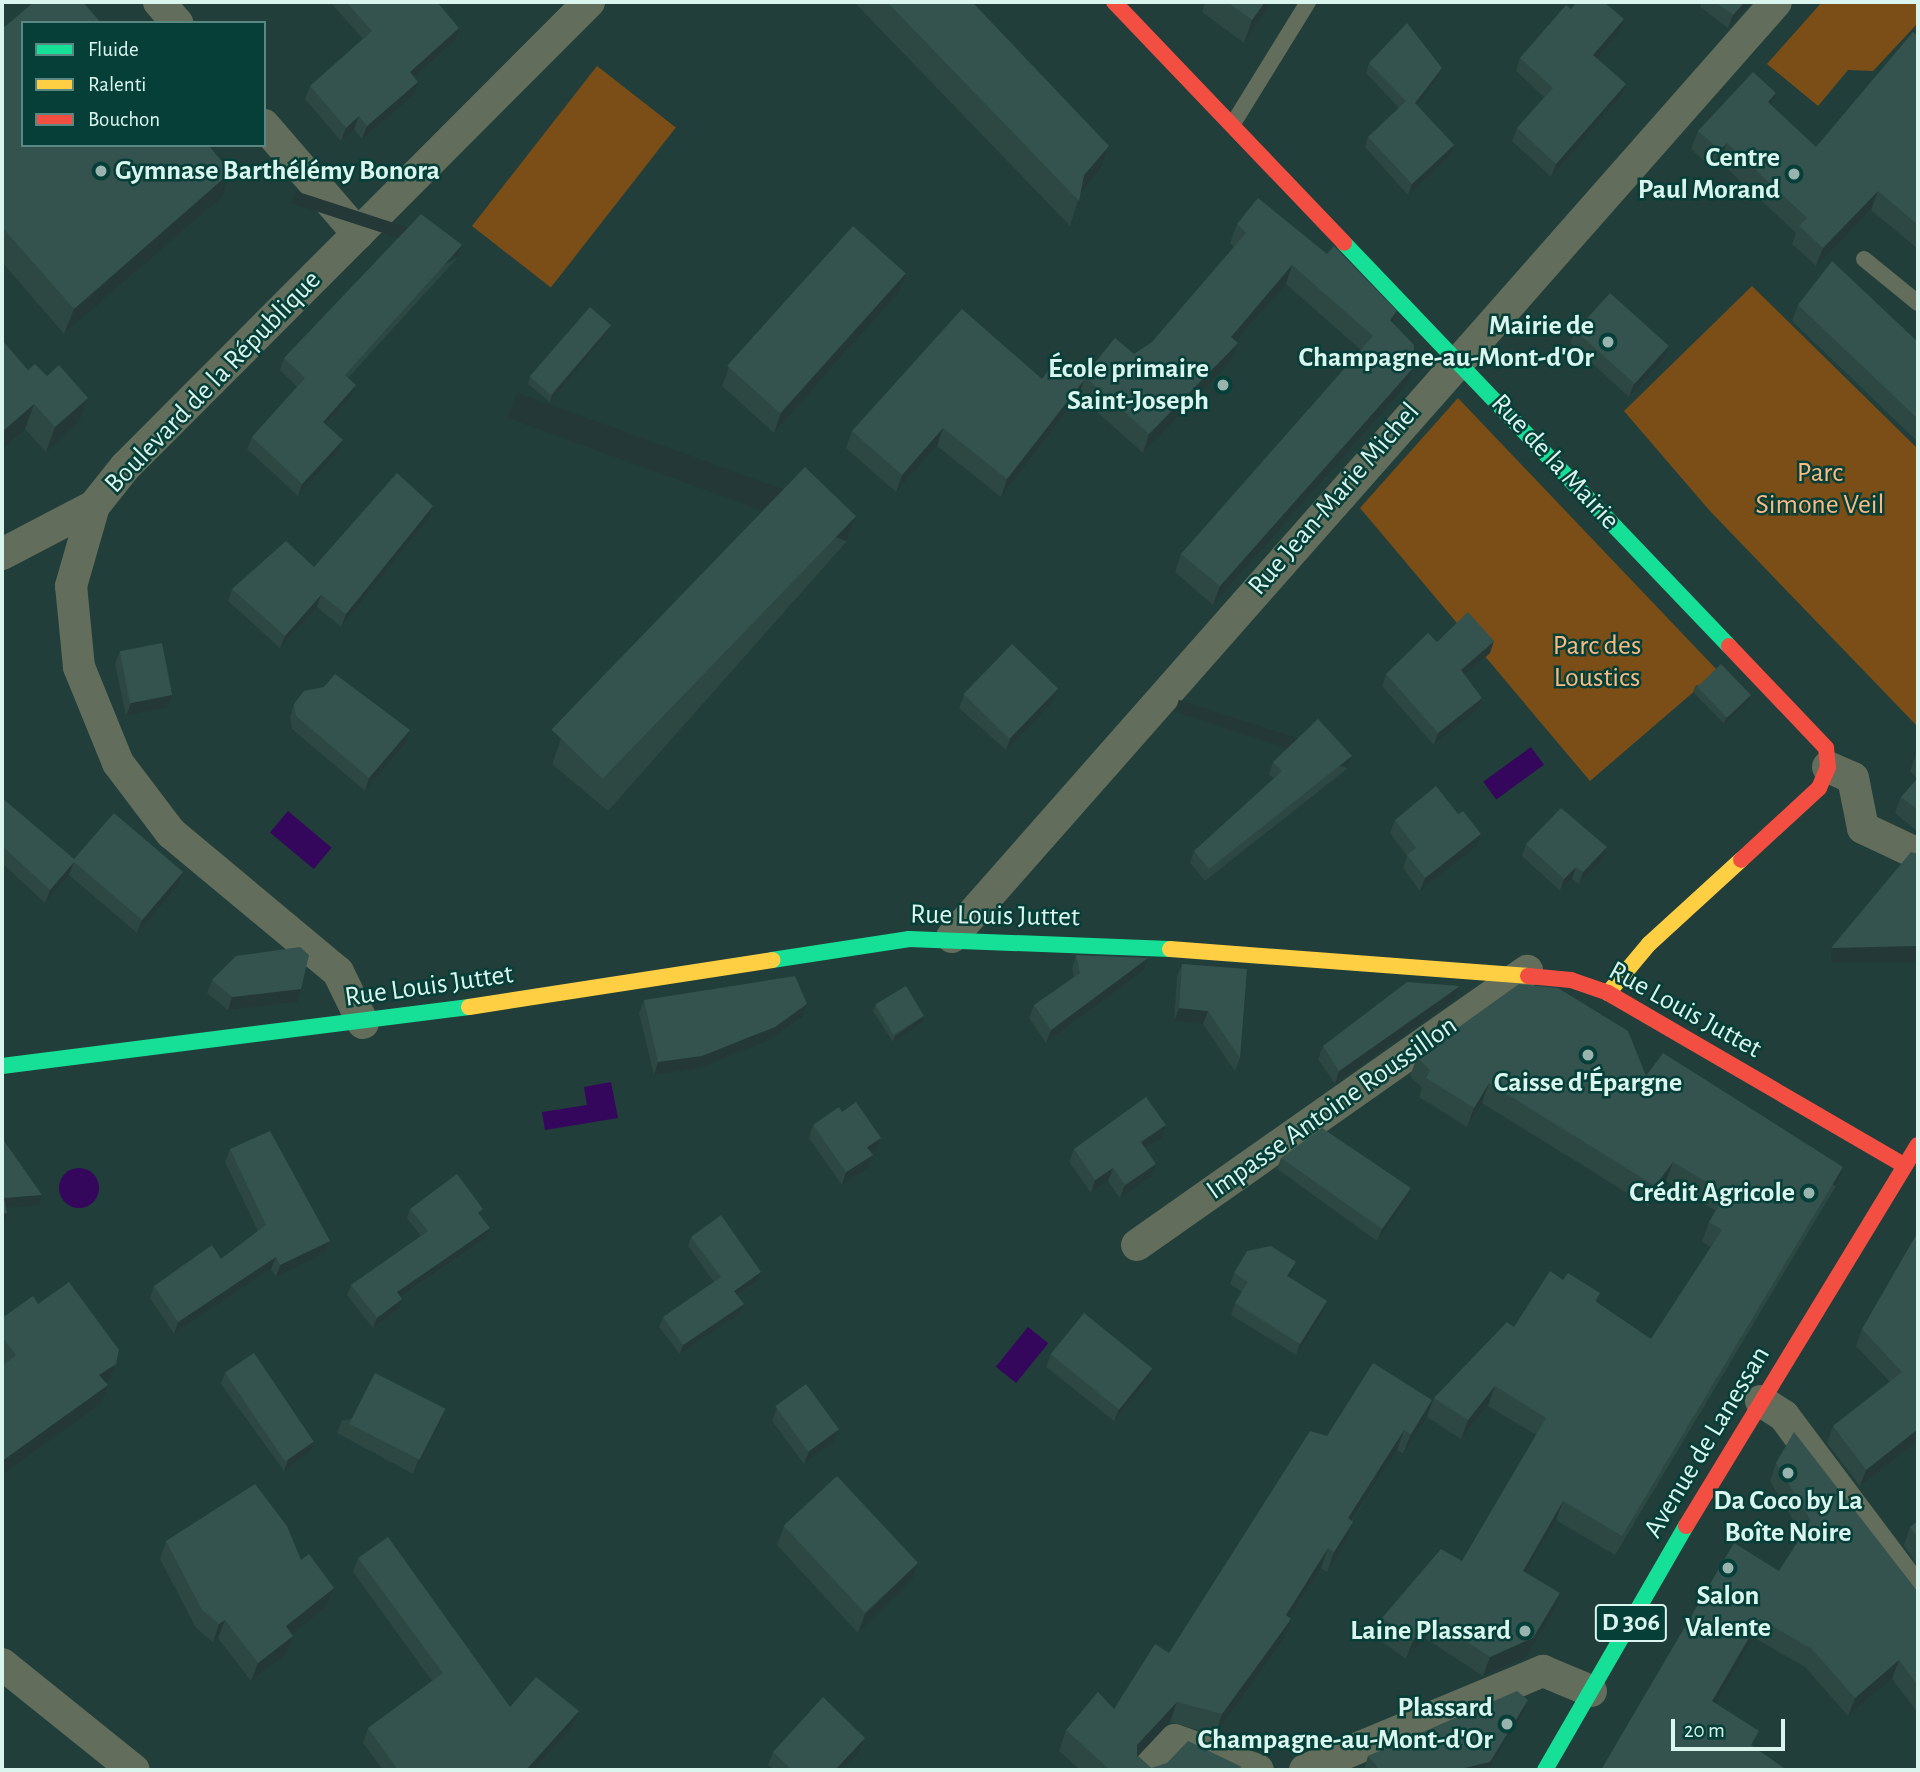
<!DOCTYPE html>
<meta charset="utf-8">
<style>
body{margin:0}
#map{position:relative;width:1920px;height:1772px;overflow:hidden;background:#213e3a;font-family:"Alegreya Sans",sans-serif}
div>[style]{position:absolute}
.green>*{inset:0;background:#7b4e18;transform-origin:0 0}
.water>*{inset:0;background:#34075c;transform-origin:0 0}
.round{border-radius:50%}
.lane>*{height:16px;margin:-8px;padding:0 8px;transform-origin:8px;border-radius:8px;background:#626d5b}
.street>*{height:32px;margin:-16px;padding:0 16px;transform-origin:16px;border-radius:16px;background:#626d5b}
.fast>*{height:16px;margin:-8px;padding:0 8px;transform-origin:8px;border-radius:8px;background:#16e098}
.slow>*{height:16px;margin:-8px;padding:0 8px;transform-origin:8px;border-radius:8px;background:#ffcf43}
.jam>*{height:16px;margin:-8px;padding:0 8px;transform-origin:8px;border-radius:8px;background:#f24e42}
.wall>*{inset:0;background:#2d4743}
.shaded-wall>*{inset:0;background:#243937;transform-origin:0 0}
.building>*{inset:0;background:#34524e;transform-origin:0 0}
.dots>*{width:19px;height:19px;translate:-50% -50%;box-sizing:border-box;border:4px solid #053f38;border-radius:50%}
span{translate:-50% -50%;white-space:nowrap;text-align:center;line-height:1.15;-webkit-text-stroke:5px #053f38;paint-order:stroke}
.shield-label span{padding:2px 5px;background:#053f38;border:2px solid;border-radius:5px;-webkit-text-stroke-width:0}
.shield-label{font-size:26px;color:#daf4ee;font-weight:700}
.poi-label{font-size:28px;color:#daf4ee;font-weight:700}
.right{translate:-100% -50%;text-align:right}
.left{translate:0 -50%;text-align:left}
.street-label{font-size:28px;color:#daf4ee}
.park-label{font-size:28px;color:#fcbb83}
.frame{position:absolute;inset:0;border:4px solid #daf4ee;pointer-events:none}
.legend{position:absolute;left:21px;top:21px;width:245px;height:126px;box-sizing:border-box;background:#053f38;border:2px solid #5a8781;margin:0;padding:9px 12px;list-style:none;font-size:21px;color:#daf4ee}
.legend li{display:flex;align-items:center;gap:14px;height:35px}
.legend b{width:35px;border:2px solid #5a8781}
.scale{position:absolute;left:1671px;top:1719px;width:114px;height:32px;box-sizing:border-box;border:4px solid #daf4ee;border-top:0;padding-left:9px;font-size:21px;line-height:24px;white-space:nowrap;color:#daf4ee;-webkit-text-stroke:5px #053f38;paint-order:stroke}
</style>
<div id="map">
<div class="green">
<i style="clip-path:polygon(1822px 2px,1918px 2px,1918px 23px,1873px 71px,1848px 70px,1818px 106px,1767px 64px)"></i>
<i style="left:597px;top:66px;width:100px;height:203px;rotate:38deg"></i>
<i style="clip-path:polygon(1752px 286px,1918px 449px,1918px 727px,1709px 510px,1624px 411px)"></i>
<i style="clip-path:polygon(1458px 398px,1718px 671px,1590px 781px,1360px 508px)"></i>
</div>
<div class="water">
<i style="left:1531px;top:747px;width:22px;height:59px;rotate:54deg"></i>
<i style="left:288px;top:811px;width:57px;height:28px;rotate:40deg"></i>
<i style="clip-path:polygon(611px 1082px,618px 1118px,545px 1130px,542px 1112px,587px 1105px,584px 1087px)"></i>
<i class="round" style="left:59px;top:1168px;width:40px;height:40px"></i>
<i style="left:1028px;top:1327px;width:26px;height:51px;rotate:39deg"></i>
</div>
<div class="lane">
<i style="left:1234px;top:122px;width:141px;rotate:-58.3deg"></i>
<i style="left:1864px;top:259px;width:70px;rotate:39.2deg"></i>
</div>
<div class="street">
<i style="left:159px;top:2px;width:28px;rotate:49deg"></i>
<i style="left:264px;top:125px;width:144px;rotate:49.2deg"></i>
<i style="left:2px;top:554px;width:104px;rotate:-27.6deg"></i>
<i style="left:1828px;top:767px;width:27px;rotate:24deg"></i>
<i style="left:1853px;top:778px;width:51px;rotate:78.7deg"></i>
<i style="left:1863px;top:828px;width:61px;rotate:25.3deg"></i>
<i style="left:952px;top:937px;width:1246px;rotate:-48.61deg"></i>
<i style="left:363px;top:1023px;width:57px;rotate:-116.1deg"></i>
<i style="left:338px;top:972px;width:217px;rotate:-140.2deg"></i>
<i style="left:171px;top:833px;width:88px;rotate:-127.1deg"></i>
<i style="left:118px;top:763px;width:104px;rotate:-112.1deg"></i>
<i style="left:79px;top:667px;width:81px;rotate:-95.6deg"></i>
<i style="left:71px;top:586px;width:83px;rotate:-74deg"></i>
<i style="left:94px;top:506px;width:50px;rotate:-51.5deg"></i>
<i style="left:125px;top:467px;width:657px;rotate:-45.06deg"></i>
<i style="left:1137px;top:1245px;width:477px;rotate:-35.1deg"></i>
<i style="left:1761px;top:1401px;width:27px;rotate:33deg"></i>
<i style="left:1784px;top:1416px;width:224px;rotate:53.2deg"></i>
<i style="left:2px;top:1664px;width:169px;rotate:38.8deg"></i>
<i style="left:1147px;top:1770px;width:41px;rotate:-47deg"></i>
<i style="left:1175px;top:1740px;width:88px;rotate:19.9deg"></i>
<i style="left:1305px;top:1770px;width:258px;rotate:-22.6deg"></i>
<i style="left:1543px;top:1671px;width:52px;rotate:22.6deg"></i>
</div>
<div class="fast">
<i style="left:1344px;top:243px;width:557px;rotate:46.31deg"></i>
<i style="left:772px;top:960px;width:139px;rotate:-8.7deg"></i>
<i style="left:909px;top:939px;width:261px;rotate:2.2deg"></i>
<i style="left:2px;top:1066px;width:471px;rotate:-7.2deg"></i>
<i style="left:1545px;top:1770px;width:282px;rotate:-60deg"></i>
</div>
<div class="slow">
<i style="left:1170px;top:949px;width:359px;rotate:4.3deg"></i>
<i style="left:1608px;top:993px;width:64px;rotate:-50.1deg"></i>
<i style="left:1649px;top:944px;width:125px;rotate:-42.4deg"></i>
<i style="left:469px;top:1007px;width:307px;rotate:-8.8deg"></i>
</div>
<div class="jam">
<i style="left:1114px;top:2px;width:333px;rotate:46.3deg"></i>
<i style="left:1729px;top:646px;width:141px;rotate:46.4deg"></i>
<i style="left:1826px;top:748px;width:19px;rotate:84deg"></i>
<i style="left:1828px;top:767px;width:23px;rotate:113deg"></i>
<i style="left:1819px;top:788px;width:106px;rotate:137.3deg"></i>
<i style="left:1528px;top:976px;width:43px;rotate:5.3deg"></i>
<i style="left:1571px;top:980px;width:39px;rotate:19deg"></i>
<i style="left:1608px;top:993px;width:341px;rotate:30.2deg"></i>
<i style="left:1686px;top:1526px;width:446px;rotate:-58.7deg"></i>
</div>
<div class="wall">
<i style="clip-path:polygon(330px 2px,437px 2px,455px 41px,414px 77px,414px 95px,362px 139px,354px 129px,341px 141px,305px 99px,310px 86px,363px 39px)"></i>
<i style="clip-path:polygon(854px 2px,972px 2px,1109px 146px,1100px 170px,1080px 194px,1070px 226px)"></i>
<i style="clip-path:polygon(1205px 2px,1272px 2px,1244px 43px,1202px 12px)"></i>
<i style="clip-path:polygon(1702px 2px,1751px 2px,1728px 28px,1700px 7px)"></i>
<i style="clip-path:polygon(1571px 9px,1619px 32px,1597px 58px,1626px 84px,1621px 97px,1551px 177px,1512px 141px,1517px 128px,1544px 97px,1516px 71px,1520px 58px)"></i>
<i style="clip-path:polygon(2px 29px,222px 197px,64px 334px,2px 262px)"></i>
<i style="clip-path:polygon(1918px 36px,1918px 249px,1871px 210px,1816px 266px,1792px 244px,1796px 233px,1720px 162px,1713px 169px,1691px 149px,1698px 131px,1771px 105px,1816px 147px)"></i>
<i style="clip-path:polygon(1369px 63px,1438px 78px,1417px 105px,1454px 145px,1451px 155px,1408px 195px,1365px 147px,1368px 137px,1399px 108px,1366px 73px)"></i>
<i style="clip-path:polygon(1237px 224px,1393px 323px,1413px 368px,1406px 386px,1213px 605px,1175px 572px,1181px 554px,1361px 350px,1286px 284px,1236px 341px,1231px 361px,1143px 453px,1079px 396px,1001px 497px,937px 446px,896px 492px,846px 448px,852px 431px,1042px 379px,1083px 379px,1084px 376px,1134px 354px,1152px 342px,1234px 247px,1230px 243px)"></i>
<i style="clip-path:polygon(458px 257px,348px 378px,356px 385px,351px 397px,326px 425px,338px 452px,298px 496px,247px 449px,252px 437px,297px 387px,280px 370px,284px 358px)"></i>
<i style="clip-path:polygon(899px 292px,774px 433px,722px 386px,729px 367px)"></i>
<i style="clip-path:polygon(1798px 305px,1918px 342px,1918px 442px,1792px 321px)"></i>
<i style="clip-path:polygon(611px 325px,609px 331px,550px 402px,528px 384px,530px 377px)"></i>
<i style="clip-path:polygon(1575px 330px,1669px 346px,1664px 359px,1629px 397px,1570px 343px)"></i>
<i style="clip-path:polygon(28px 370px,47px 376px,88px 398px,79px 423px,46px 452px,25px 429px)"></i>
<i style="clip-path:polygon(856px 516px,847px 541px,608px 811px,552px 764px,561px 739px)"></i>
<i style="clip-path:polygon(429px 518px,341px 627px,317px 607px,280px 648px,228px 601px,232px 589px,314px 567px)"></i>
<i style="clip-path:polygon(1437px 642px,1490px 653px,1464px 675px,1482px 698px,1477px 710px,1434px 745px,1382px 686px,1386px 674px)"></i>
<i style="clip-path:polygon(120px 651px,167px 708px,126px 716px,115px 664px)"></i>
<i style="clip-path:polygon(1696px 685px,1751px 695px,1749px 702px,1724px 724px,1693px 692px)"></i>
<i style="clip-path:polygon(1058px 689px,1053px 702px,1006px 750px,959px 708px,964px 695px)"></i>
<i style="clip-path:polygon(294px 704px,406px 743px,365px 791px,292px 729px,290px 717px)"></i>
<i style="clip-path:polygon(1918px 753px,1918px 832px,1895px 813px,1901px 797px,1918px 779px,1910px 771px,1916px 755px)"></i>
<i style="clip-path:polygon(1352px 756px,1348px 768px,1205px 881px,1190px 863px,1194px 851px,1274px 779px,1269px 774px,1273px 762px)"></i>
<i style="clip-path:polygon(2px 798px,74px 859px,183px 872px,179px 885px,137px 933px,69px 875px,45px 903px,2px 863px)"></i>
<i style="clip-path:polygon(1458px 814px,1476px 847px,1420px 891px,1403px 868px,1407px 856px,1390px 833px,1395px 820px)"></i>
<i style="clip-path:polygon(1526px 844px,1607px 847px,1603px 859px,1579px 884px,1572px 879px,1560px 891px,1522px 856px)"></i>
<i style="clip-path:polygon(1076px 955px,1143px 971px,1046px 1043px,1029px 1018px,1034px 1005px,1074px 977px,1072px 968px)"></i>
<i style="clip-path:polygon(1182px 964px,1240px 1058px,1235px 1071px,1203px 1024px,1174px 1021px,1177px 977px)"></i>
<i style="clip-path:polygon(212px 980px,297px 1002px,228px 1010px,207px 993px)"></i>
<i style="clip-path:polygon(1460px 986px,1455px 999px,1335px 1084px,1318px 1059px,1323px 1046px)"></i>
<i style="clip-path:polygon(644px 1000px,802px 1017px,770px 1040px,697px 1069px,654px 1075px,639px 1013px)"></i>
<i style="clip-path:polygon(876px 1005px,922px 1023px,893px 1042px,873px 1011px)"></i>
<i style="clip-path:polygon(1417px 1057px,1646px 1076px,1843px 1167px,1836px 1186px,1615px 1555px,1556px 1520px,1526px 1573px,1553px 1613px,1526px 1657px,1483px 1676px,1425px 1638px,1406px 1659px,1375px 1637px,1382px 1618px,1462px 1561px,1536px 1435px,1488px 1406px,1461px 1439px,1427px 1417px,1434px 1398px,1514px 1327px,1563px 1280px,1600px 1293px,1596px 1302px,1651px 1339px,1711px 1247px,1702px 1242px,1709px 1222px,1716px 1211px,1666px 1181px,1648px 1206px,1482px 1103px,1467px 1127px,1419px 1097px,1422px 1088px,1410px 1076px)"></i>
<i style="clip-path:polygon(842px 1112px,881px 1138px,876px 1151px,872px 1154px,873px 1155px,868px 1168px,842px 1185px,809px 1138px,813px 1125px)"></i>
<i style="clip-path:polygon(1161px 1138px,1146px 1149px,1151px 1177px,1120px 1198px,1108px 1181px,1091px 1193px,1069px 1162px,1074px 1149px)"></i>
<i style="clip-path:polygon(230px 1149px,330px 1241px,325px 1253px,276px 1277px,271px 1269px,174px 1334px,150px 1298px,154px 1286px,221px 1259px,258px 1231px,225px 1162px)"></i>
<i style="clip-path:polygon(1281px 1158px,1406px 1200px,1377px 1241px,1277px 1169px)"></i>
<i style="clip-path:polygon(410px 1209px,481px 1216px,486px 1238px,401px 1297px,402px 1299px,399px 1309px,373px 1328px,347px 1295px,351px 1285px,421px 1236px,407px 1218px)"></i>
<i style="clip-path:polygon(1918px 1232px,1918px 1441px,1860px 1486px,1827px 1443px,1833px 1426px,1890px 1382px,1856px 1346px,1862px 1329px)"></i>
<i style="clip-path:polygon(691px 1237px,758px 1281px,737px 1296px,744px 1304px,740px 1314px,680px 1354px,659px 1327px,663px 1317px,714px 1282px,688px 1246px)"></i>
<i style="clip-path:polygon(1296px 1262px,1289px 1277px,1327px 1301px,1323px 1313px,1296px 1355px,1231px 1315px,1235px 1303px,1242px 1292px,1230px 1284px,1234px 1273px)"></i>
<i style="clip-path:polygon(38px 1304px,116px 1364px,109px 1382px,107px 1384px,101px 1404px,2px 1475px,2px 1366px,3px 1365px,2px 1364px,2px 1318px)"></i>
<i style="clip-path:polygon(1051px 1354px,1147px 1381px,1114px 1421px,1046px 1367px)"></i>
<i style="clip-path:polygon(225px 1373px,310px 1452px,284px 1471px,221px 1384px)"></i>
<i style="clip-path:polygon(777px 1408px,839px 1429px,834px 1442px,804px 1464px,772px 1421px)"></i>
<i style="clip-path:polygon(445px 1409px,441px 1422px,413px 1474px,337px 1433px,342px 1420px)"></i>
<i style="clip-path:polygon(1425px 1421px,1403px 1454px,1397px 1450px,1352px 1521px,1353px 1522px,1346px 1542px,1327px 1572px,1321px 1568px,1290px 1617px,1284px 1639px,1215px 1735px,1170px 1722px,1138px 1756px,1151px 1768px,1241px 1770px,1080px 1770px,1059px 1751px,1066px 1730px,1114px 1709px,1169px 1653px,1327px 1436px)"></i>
<i style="clip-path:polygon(1776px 1463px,1918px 1592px,1918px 1713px,1892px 1679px,1848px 1716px,1805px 1667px,1753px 1637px,1715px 1703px,1753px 1746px,1601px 1770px,1779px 1571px,1802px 1535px,1770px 1481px)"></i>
<i style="clip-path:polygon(1918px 1521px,1918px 1566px,1904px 1545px,1910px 1527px)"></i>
<i style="clip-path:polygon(784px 1526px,911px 1582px,858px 1633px,777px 1545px)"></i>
<i style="clip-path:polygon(166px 1541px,301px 1560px,334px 1588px,327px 1606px,292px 1634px,287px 1654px,251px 1681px,218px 1638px,213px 1642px,196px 1628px,160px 1559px)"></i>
<i style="clip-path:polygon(358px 1558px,510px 1707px,579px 1711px,573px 1726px,534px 1770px,383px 1770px,363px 1743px,368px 1728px,432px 1681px,353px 1572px)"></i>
<i style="clip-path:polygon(1528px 1700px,1524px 1712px,1488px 1770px,1365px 1770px,1364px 1769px,1368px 1756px)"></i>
<i style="clip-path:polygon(865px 1738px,860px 1751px,842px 1770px,774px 1770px,768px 1765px,773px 1752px)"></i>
</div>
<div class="shaded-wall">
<i style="clip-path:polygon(1265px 2px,1272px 2px,1244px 43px,1252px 20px)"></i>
<i style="clip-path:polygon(1745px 2px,1751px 2px,1728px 28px,1733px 15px)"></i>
<i style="clip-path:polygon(1624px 19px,1619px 32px,1589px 68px,1593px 55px)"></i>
<i style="clip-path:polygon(459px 28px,455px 41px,405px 85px,410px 72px)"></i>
<i style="clip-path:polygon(1442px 68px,1438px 78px,1411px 113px,1415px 103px)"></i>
<i style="clip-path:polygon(418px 82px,414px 95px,362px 139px,367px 126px)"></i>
<i style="clip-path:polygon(1626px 84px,1621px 97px,1551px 177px,1556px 164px)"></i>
<i style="clip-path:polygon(1776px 93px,1769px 111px,1768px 102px)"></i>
<i style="clip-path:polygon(359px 116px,354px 129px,341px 141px,346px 128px)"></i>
<i style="clip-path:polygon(1727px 143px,1720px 162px,1713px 169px,1720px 150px)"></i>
<i style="clip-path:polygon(1454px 145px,1451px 155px,1408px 195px,1412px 184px)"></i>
<i style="clip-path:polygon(1109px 146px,1100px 170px,1075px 200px,1084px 175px)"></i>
<i style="clip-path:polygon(231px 172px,222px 197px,64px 334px,74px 309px)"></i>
<i style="clip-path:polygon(1878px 191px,1871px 210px,1816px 266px,1823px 248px)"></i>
<i style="left:462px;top:245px;width:13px;height:175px;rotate:108deg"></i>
<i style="clip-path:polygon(1292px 265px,1286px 284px,1224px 355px,1231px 337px)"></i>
<i style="clip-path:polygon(906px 273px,899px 292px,774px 433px,781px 413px)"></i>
<i style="clip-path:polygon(1397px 311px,1390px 329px,1390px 320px)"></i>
<i style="clip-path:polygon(611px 325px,609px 331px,550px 402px,552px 395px)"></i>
<i style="clip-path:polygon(1238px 343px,1231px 361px,1143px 453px,1149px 434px)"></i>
<i style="clip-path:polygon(1669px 346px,1664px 359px,1629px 397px,1634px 384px)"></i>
<i style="clip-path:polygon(1413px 368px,1406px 386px,1213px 605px,1220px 586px)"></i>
<i style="clip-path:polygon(1084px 380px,1078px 397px,1001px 497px,1007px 479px)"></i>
<i style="clip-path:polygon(356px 385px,351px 397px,318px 433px,323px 422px)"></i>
<i style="clip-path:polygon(88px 398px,79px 423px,46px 452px,55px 427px)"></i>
<i style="clip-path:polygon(34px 404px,25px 429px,2px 449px,2px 432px)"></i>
<i style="clip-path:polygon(943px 428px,937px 446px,896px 492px,902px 475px)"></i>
<i style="clip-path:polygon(343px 440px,338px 452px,298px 496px,302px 484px)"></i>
<i style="clip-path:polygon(433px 506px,429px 518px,341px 627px,346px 614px)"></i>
<i style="left:856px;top:516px;width:27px;height:361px;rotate:110deg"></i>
<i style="clip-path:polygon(321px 595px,317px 607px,280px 648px,285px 636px)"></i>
<i style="clip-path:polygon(1494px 641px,1490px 653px,1456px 682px,1461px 670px)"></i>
<i style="clip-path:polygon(1058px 689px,1053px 702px,1006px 750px,1011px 737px)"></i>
<i style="clip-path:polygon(172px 695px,167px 708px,126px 716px,131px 703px)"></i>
<i style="clip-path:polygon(1751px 695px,1749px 702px,1724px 724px,1726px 718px)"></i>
<i style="clip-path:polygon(1482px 698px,1477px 710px,1434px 745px,1438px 733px)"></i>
<i style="clip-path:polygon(410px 730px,406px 743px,365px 791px,369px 778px)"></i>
<i style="left:1352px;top:756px;width:13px;height:182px;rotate:108deg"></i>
<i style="clip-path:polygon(1481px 834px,1476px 847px,1420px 891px,1425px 878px)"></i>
<i style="clip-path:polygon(1607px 847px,1603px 859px,1579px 884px,1583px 872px)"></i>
<i style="clip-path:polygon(74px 862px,69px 875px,45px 903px,50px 890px)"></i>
<i style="clip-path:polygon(1576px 867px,1572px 879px,1560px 891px,1564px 879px)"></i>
<i style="clip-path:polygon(183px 872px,179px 885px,137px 933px,142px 920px)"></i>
<i style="left:1918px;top:946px;width:16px;height:87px;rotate:90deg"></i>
<i style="clip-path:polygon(1148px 958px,1143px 971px,1046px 1043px,1051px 1030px)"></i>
<i style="clip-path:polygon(1460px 986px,1455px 999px,1335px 1084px,1339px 1071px)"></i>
<i style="clip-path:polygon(301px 989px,297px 1002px,228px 1010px,232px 997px)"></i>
<i style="clip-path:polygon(807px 1004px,802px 1017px,770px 1040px,697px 1069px,654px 1075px,658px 1062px)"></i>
<i style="clip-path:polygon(1179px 1008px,1208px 1011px,1203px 1024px,1174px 1021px)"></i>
<i style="clip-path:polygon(924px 1016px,922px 1023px,893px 1042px,895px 1036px)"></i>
<i style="clip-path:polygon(1489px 1083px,1482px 1103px,1467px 1127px,1474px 1108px)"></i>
<i style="clip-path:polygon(1166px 1125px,1161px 1138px,1136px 1155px,1141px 1142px)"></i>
<i style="clip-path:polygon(881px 1138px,876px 1151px,863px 1160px,867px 1147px)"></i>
<i style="clip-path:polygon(873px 1155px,868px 1168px,842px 1185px,846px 1172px)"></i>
<i style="clip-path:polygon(1673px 1162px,1666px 1181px,1648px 1206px,1655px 1186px)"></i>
<i style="clip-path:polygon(1156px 1164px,1151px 1177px,1120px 1198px,1125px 1185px)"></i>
<i style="left:1843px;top:1167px;width:20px;height:430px;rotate:110deg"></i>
<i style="clip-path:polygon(1113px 1168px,1108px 1181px,1091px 1193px,1095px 1180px)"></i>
<i style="clip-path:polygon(1411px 1188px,1406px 1200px,1377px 1241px,1382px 1229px)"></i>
<i style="clip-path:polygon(42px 1195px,39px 1205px,2px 1208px,4px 1198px)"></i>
<i style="clip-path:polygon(7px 1213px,4px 1223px,2px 1223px,2px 1214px)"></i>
<i style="clip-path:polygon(490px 1228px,486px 1238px,393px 1302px,397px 1292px)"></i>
<i style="clip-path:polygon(330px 1241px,325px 1253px,276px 1277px,280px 1265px)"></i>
<i style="clip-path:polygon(276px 1257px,271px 1269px,174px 1334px,178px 1322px)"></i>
<i style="clip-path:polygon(1296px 1262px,1292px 1273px,1283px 1287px,1287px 1276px)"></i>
<i style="clip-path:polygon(761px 1272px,758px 1281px,730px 1300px,734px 1291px)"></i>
<i style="clip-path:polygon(402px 1299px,399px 1309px,373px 1328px,377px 1318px)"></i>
<i style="clip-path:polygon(1327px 1301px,1323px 1313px,1296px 1355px,1300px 1344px)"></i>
<i style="clip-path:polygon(744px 1304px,740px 1314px,680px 1354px,683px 1345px)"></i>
<i style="clip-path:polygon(116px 1364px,109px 1382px,92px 1393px,99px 1375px)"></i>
<i style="clip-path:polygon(1152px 1369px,1147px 1381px,1114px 1421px,1119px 1409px)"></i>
<i style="clip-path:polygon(108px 1385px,101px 1404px,2px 1475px,2px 1461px)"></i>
<i style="clip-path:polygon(1495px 1386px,1488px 1406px,1461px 1439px,1468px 1420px)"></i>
<i style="clip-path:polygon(1432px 1400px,1425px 1421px,1403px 1454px,1411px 1434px)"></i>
<i style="clip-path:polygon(445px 1409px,441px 1422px,413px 1474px,418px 1461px)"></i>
<i style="clip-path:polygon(839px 1429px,834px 1442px,804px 1464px,809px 1451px)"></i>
<i style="clip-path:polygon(1918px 1429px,1918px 1441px,1860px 1486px,1866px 1470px)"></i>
<i style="clip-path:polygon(1404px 1430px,1397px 1450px,1340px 1538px,1348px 1518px)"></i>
<i style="clip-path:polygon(314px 1441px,310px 1452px,284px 1471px,288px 1460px)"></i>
<i style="clip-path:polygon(1563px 1501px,1556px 1520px,1516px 1590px,1523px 1571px)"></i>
<i style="clip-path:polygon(1353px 1522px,1346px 1542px,1327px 1572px,1334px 1552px)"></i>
<i style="clip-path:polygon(1328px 1548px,1321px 1568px,1278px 1635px,1286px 1615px)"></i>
<i style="clip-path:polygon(918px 1563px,911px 1582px,858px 1633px,865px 1614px)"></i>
<i style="clip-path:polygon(334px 1588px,327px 1606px,279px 1645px,286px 1626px)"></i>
<i style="clip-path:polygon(1560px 1593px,1553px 1613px,1526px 1657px,1483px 1676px,1490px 1657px)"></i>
<i style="clip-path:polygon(1291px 1619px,1284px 1639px,1215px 1735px,1222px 1714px)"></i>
<i style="clip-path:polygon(1432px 1619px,1425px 1638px,1406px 1659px,1413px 1640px)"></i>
<i style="clip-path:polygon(1760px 1619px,1753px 1637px,1706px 1720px,1712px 1701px)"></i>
<i style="clip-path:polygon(225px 1620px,218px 1638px,213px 1642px,219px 1624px)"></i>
<i style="clip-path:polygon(293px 1636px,287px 1654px,251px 1681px,258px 1663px)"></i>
<i style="clip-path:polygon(1899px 1660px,1892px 1679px,1848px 1716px,1855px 1698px)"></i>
<i style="clip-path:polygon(1528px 1700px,1524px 1712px,1488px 1770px,1456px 1770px)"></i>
<i style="clip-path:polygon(1177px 1702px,1170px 1722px,1129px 1765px,1137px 1745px)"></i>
<i style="clip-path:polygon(579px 1711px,573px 1726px,534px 1770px,526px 1770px)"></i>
<i style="clip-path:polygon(865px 1738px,860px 1751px,842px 1770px,835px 1770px)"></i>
</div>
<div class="building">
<i style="clip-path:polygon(34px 2px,83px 2px,101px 23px,23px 23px,23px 145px,208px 145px,231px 172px,74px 309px,2px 227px,2px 29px)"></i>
<i style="clip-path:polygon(346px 2px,437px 2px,459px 28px,410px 72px,418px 82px,367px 126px,359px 116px,346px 128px,310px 86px,372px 31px)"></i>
<i style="clip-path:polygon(887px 2px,972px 2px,1109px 146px,1084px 175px,1079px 201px)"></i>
<i style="clip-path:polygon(1227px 2px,1265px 2px,1252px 20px)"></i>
<i style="clip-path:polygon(1577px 2px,1604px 2px,1624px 19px,1593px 55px,1626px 84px,1556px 164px,1517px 128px,1553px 88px,1520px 58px,1566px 5px,1571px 9px)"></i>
<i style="clip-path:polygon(1715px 2px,1745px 2px,1733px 15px)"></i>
<i style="clip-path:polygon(1407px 23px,1442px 68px,1415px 103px,1454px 145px,1412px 184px,1368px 137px,1406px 101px,1369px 63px)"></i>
<i style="clip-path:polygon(1913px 32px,1918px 36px,1918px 225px,1878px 191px,1823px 248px,1799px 226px,1807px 218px,1727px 143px,1720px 150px,1698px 131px,1753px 72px,1776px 93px,1768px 102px,1816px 147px)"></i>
<i style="clip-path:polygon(1258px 198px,1327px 254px,1334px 246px,1397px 311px,1390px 320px,1414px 345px,1413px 368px,1220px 586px,1181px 554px,1373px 336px,1292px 265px,1231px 337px,1238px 343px,1149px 434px,1084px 376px,1115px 338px,1134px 354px,1152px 342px,1246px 233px,1237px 224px)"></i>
<i style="clip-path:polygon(421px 214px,462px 245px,345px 375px,356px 385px,323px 422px,343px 440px,302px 484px,252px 437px,305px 378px,284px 358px)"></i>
<i style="left:853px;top:226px;width:71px;height:188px;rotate:42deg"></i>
<i style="clip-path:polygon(1832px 261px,1918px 342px,1918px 419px,1798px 305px)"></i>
<i style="left:1610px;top:293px;width:79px;height:51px;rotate:42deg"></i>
<i style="left:590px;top:307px;width:28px;height:92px;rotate:41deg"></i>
<i style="clip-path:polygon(962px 309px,1042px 379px,1057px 359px,1084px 380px,1007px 479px,943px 428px,902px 475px,852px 431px)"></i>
<i style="clip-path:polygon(2px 340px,28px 370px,35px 364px,47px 376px,59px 365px,88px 398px,55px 427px,34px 404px,2px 432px)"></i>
<i style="left:805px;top:467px;width:71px;height:365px;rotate:44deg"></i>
<i style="clip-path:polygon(397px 473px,433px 506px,346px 614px,321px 595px,285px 636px,232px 589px,286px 541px,314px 567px)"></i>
<i style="clip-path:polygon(1468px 612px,1494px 641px,1461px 670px,1482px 698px,1438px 733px,1386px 674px,1428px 633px,1437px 642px)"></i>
<i style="left:162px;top:643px;width:53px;height:43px;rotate:79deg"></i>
<i style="left:1012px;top:644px;width:64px;height:70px;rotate:44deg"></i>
<i style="left:1721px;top:664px;width:43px;height:33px;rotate:46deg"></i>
<i style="clip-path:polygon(335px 674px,410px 730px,369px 778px,296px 716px,294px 704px,304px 691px,324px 687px)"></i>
<i style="clip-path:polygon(1318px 719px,1352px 756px,1209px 869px,1194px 851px,1282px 771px,1273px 762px)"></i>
<i style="clip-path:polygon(1918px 778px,1918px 810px,1901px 797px)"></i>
<i style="clip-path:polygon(1436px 786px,1458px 814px,1463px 811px,1481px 834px,1425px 878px,1407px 855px,1416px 848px,1395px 820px)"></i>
<i style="clip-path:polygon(2px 798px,74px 859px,114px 813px,183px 872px,142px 920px,74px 862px,50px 890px,2px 846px)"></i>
<i style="clip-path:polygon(1561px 808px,1607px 847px,1583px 872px,1576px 867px,1564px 879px,1526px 844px)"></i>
<i style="clip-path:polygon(1911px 852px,1918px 854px,1918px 946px,1831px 948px)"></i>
<i style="clip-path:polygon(300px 947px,309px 955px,301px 989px,232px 997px,212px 980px,236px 956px)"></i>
<i style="clip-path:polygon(1076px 955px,1148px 958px,1051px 1030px,1034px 1005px,1080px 973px)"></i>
<i style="clip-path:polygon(1182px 964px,1247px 969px,1240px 1058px,1208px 1011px,1179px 1008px)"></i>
<i style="clip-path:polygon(795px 976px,807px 1004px,775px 1027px,702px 1056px,658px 1062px,644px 1000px)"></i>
<i style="clip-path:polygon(1407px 982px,1460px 986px,1339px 1071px,1323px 1046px)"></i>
<i style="clip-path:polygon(1519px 984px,1558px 988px,1628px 1031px,1646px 1076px,1663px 1053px,1843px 1167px,1622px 1536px,1563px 1501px,1523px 1571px,1560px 1593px,1533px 1638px,1490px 1657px,1432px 1619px,1413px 1640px,1382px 1618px,1441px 1549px,1462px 1561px,1546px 1418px,1495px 1386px,1468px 1420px,1434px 1398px,1507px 1322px,1514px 1327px,1550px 1271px,1563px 1280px,1568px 1273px,1600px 1293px,1595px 1301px,1651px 1339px,1722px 1230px,1709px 1222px,1726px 1194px,1673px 1162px,1655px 1186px,1489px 1083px,1474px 1108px,1426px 1078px,1430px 1070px,1417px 1057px)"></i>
<i style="left:906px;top:986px;width:35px;height:36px;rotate:59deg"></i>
<i style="clip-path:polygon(1146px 1097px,1166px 1125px,1141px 1142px,1156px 1164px,1125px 1185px,1113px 1168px,1095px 1180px,1074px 1149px)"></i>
<i style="clip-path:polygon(856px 1102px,881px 1138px,867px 1147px,873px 1155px,846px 1172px,813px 1125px,839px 1107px,842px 1112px)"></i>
<i style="clip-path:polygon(1322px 1128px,1411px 1188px,1382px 1229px,1281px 1158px)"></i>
<i style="clip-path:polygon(270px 1131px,330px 1241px,280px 1265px,276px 1257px,178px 1322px,154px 1286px,212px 1245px,221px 1259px,266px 1225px,230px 1149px)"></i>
<i style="clip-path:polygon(2px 1138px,42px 1195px,4px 1198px,7px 1213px,2px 1214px)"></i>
<i style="clip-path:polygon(457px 1174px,483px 1209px,478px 1213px,490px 1228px,397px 1292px,402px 1299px,377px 1318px,351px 1285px,428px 1231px,410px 1209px)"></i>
<i style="clip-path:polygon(721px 1215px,761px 1272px,734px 1291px,744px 1304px,683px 1345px,663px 1317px,721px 1277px,691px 1237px)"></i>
<i style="clip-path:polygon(1918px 1232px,1918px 1429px,1866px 1470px,1833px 1426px,1902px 1372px,1862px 1329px)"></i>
<i style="clip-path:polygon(1271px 1246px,1296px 1262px,1287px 1276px,1327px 1301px,1300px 1344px,1235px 1303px,1248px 1282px,1234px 1273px,1247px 1251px)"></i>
<i style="clip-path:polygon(69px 1282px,119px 1350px,116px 1364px,99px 1375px,108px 1385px,2px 1461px,2px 1366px,16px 1355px,2px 1337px,2px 1318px,33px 1296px,38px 1304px)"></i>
<i style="left:1084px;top:1313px;width:88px;height:53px;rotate:39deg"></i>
<i style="left:254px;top:1353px;width:107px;height:35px;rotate:56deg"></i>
<i style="clip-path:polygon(1373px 1363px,1432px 1400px,1411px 1434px,1404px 1430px,1348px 1518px,1353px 1522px,1334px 1552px,1328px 1548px,1286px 1615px,1291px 1619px,1222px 1714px,1177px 1702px,1137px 1745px,1137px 1756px,1151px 1768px,1167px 1763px,1188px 1741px,1242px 1767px,1232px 1770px,1110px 1770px,1066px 1730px,1098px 1692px,1114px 1709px,1155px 1644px,1169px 1653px,1310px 1431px,1327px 1436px)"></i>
<i style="left:375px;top:1373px;width:79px;height:57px;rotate:27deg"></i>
<i style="left:806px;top:1384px;width:56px;height:38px;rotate:54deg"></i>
<i style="clip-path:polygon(1794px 1432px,1918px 1592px,1918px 1686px,1899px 1660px,1855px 1698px,1812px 1649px,1760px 1619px,1712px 1701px,1759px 1731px,1751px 1745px,1787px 1770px,1601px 1770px,1734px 1543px,1779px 1571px,1811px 1521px,1776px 1463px)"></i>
<i style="left:837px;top:1476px;width:119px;height:73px;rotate:47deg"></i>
<i style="clip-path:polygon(255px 1484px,287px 1526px,301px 1560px,309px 1554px,334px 1588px,286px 1626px,293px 1636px,258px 1663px,225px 1620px,219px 1624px,202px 1610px,166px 1541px)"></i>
<i style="clip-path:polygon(1918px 1521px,1918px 1538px,1910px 1527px)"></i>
<i style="clip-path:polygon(388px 1537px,510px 1707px,536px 1677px,579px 1711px,526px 1770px,398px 1770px,368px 1728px,443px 1673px,358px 1558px)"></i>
<i style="clip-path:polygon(1517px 1691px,1528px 1700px,1490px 1762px,1456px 1770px,1380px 1770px,1368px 1756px)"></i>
<i style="clip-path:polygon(823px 1697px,865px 1738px,835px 1770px,792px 1770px,773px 1752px)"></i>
</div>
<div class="dots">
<i style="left:101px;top:171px;background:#99b4af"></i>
<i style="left:1794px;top:174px;background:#99b4af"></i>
<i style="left:1608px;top:342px;background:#99b4af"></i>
<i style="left:1223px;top:385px;background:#99b4af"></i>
<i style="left:1588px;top:1055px;background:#99b4af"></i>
<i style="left:1809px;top:1193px;background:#99b4af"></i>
<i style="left:1788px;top:1473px;background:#99b4af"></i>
<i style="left:1728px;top:1568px;background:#99b4af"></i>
<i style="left:1525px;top:1631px;background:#99b4af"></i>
<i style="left:1507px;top:1724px;background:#99b4af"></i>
</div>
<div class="shield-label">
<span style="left:1631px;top:1623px">D 306</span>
</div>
<div class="poi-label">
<span class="right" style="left:1780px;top:174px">Centre<br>Paul Morand</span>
<span class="left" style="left:115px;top:171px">Gymnase Barthélémy Bonora</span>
<span class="right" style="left:1594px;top:342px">Mairie de<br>Champagne-au-Mont-d'Or</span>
<span class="right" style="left:1209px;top:385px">École primaire<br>Saint-Joseph</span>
<span style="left:1588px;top:1083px">Caisse d'Épargne</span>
<span class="right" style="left:1795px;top:1193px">Crédit Agricole</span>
<span style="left:1788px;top:1517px">Da Coco by La<br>Boîte Noire</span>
<span style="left:1728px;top:1612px">Salon<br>Valente</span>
<span class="right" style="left:1511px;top:1631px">Laine Plassard</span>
<span class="right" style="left:1493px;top:1724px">Plassard<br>Champagne-au-Mont-d'Or</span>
</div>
<div class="street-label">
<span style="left:213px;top:382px;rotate:-46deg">Boulevard de la République</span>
<span style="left:1555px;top:462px;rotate:47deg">Rue de la Mairie</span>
<span style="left:1334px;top:499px;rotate:-49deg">Rue Jean-Marie Michel</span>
<span style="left:995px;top:916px;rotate:1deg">Rue Louis Juttet</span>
<span style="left:429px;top:986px;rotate:-8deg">Rue Louis Juttet</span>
<span style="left:1685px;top:1010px;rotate:29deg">Rue Louis Juttet</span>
<span style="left:1332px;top:1108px;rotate:-35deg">Impasse Antoine Roussillon</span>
<span style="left:1707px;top:1442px;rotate:-59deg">Avenue de Lanessan</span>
</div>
<div class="park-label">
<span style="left:1820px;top:489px">Parc<br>Simone Veil</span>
<span style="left:1597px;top:662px">Parc des<br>Loustics</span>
</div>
<div class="frame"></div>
<ul class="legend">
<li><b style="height:9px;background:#16e098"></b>Fluide</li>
<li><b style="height:9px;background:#ffcf43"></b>Ralenti</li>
<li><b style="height:9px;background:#f24e42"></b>Bouchon</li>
</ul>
<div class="scale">20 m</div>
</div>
